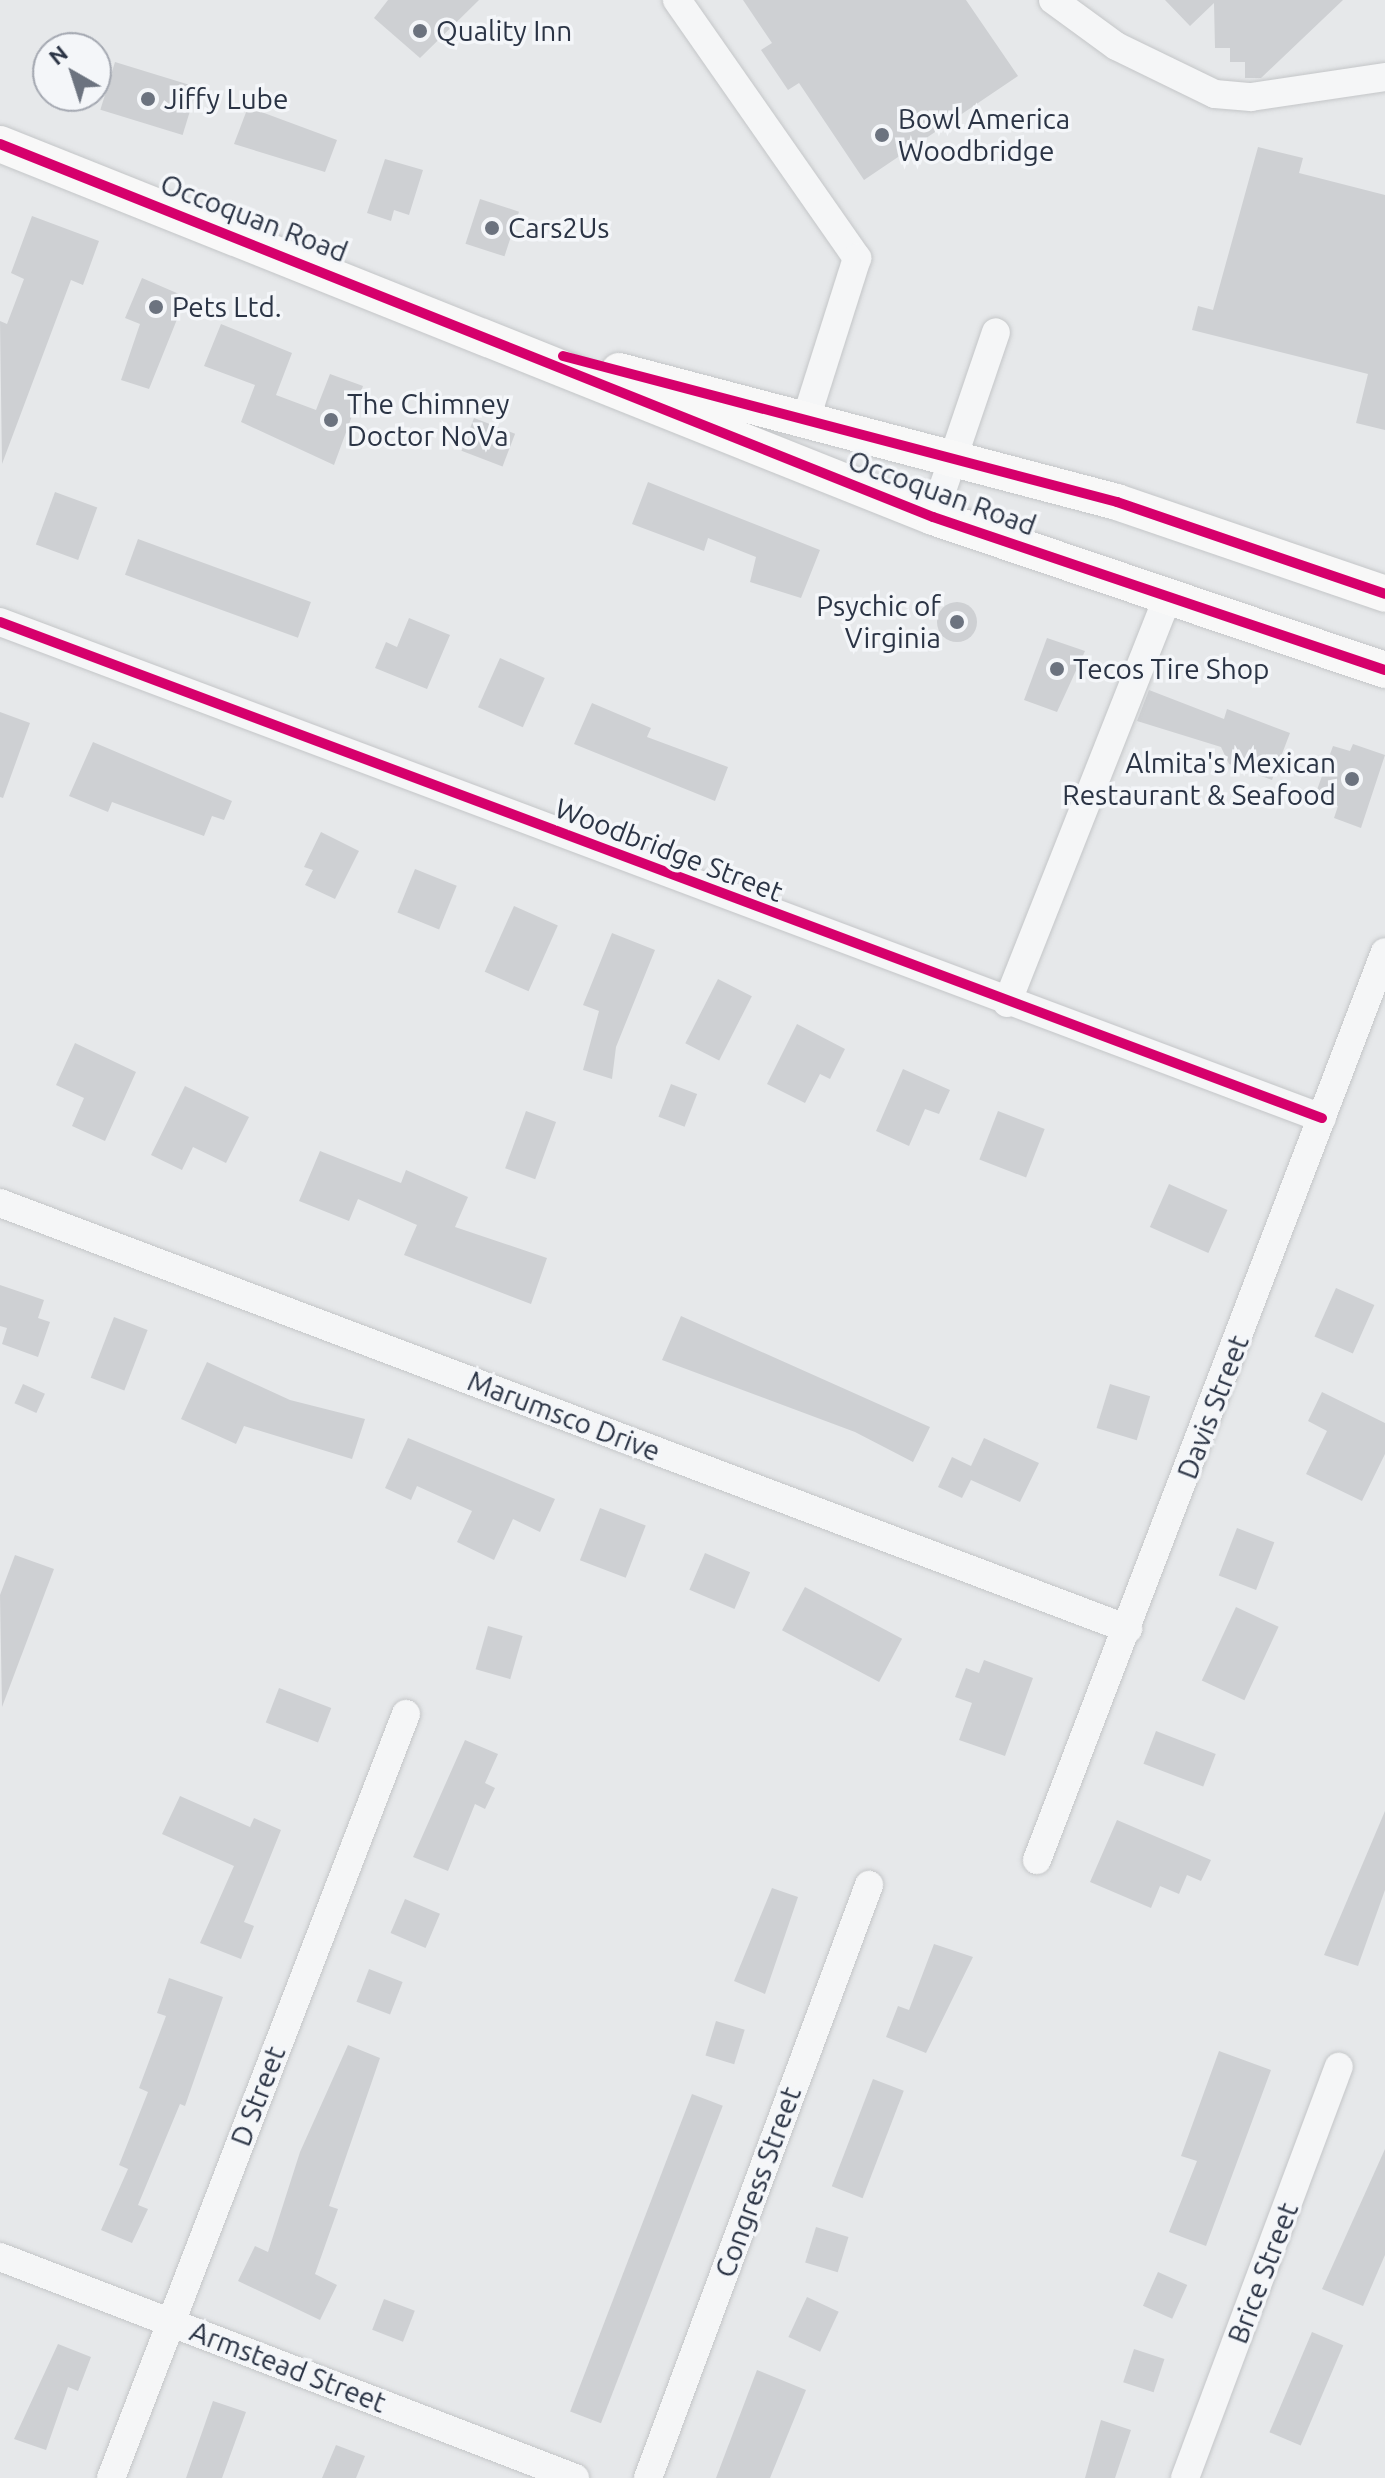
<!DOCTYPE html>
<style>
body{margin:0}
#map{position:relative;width:1385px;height:2478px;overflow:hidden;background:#e6e8ea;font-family:Ubuntu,sans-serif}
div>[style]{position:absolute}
.building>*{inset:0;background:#ced0d3;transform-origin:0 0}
.round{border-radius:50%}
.roads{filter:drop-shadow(0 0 2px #c4c6c8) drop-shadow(0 0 2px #c4c6c8)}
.minor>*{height:28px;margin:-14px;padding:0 14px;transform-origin:14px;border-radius:14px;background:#f5f6f7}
.major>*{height:36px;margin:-18px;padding:0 18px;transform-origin:18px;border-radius:18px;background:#f8f8f8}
.cycleway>*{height:10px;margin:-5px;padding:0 5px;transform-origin:5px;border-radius:5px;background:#d6006c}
.dots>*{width:22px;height:22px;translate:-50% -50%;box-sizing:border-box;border:4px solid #f4f6f9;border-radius:50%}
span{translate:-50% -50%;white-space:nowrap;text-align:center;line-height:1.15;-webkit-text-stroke:7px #f4f6f9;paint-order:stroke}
.poi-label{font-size:28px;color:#2b3445}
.left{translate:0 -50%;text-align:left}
.right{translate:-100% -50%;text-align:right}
.street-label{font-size:28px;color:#2b3445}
.north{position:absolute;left:32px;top:32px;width:80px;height:80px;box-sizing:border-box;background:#f4f6f9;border:2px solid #a4a8b1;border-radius:50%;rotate:321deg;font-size:22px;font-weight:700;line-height:32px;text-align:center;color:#2b3445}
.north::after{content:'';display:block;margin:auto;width:28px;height:36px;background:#6c737f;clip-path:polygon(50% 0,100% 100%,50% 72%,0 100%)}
</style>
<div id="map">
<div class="building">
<i style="clip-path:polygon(388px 0,479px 0,420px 58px,374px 18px)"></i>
<i style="clip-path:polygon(743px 0,966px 0,1018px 76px,864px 180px,799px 83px,788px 90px,761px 50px,772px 43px)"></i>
<i style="clip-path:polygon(1165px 0,1343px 0,1261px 78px,1245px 78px,1245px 62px,1230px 62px,1230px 48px,1215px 48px,1214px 3px,1190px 26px)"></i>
<i style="left:115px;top:62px;width:86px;height:50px;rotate:17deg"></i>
<i style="clip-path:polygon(248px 107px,337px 140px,325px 172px,234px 144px)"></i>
<i style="clip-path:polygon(1258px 147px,1303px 158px,1299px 173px,1385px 195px,1385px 430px,1356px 423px,1368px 374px,1192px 330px,1198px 306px,1213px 310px)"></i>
<i style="clip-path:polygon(385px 159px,423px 170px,409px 215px,394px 210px,391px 221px,367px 213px)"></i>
<i style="left:480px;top:199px;width:41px;height:47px;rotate:18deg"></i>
<i style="clip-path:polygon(32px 216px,99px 241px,83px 285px,71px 280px,2px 464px,0 321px,7px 324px,24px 279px,11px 273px)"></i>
<i style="clip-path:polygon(142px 278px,186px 297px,149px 389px,121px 380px,140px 324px,125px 318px)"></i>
<i style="clip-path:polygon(221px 324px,292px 353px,276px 395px,316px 410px,330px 374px,363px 386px,334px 465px,241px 422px,255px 385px,204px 366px)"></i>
<i style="left:474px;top:418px;width:44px;height:35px;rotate:21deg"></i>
<i style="clip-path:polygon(648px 482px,820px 550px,801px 598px,750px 582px,756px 557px,708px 538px,704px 551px,632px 524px)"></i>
<i style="left:55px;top:492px;width:45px;height:56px;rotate:20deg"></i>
<i style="left:138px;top:539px;width:184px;height:38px;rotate:20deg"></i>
<i class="round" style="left:937px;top:602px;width:40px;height:40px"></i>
<i style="clip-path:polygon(409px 618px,450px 635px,427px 689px,375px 668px,386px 642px,397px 647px)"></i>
<i style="clip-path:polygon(1047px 638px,1085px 651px,1057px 712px,1024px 700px)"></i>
<i style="left:500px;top:658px;width:49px;height:54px;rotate:24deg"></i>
<i style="clip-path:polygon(1149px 690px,1224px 719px,1227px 709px,1290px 733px,1272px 780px,1229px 764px,1221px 747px,1137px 721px)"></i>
<i style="clip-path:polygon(592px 703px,651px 728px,647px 737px,728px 767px,715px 801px,574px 744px)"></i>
<i style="clip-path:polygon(0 712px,30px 723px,3px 798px,0 797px)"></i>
<i style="clip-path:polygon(93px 742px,232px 801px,224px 820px,212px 816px,204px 836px,112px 802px,108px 812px,69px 796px)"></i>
<i style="clip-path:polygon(1353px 744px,1385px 755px,1361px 828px,1334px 818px,1338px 806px,1314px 798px,1333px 746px,1350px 751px)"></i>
<i style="clip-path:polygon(321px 832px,359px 851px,335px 899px,305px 885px,313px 870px,304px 867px)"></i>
<i style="left:415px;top:869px;width:45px;height:47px;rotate:22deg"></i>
<i style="left:514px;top:906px;width:48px;height:72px;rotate:24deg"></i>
<i style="clip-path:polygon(612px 933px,655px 950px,616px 1047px,612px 1079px,583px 1070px,599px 1011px,583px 1005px)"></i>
<i style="left:718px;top:979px;width:38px;height:72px;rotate:27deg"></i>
<i style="clip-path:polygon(797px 1024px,845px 1049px,830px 1079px,820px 1074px,805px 1103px,767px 1084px)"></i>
<i style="clip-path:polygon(75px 1043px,136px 1072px,105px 1141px,72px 1126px,84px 1098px,56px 1085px)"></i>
<i style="clip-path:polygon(903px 1069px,950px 1090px,939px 1114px,925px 1109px,909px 1146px,876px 1131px)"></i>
<i style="left:671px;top:1084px;width:28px;height:35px;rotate:21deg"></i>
<i style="clip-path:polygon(185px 1086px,249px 1117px,226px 1163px,193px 1147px,182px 1170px,151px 1155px)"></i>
<i style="left:526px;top:1111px;width:32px;height:61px;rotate:20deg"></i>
<i style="left:998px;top:1111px;width:50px;height:52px;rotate:21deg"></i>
<i style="clip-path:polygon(320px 1151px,401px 1183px,406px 1170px,468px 1197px,455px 1227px,547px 1258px,531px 1304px,404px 1255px,417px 1225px,358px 1199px,349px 1221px,299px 1201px)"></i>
<i style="left:1169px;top:1184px;width:64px;height:47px;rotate:24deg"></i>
<i style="clip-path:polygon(0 1285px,44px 1300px,38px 1318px,50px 1322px,38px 1357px,2px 1344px,7px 1328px,0 1326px)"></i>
<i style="left:1336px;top:1288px;width:42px;height:53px;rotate:24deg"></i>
<i style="clip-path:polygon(681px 1316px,930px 1427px,913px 1462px,855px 1432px,662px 1360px)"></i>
<i style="left:114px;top:1317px;width:36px;height:65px;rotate:21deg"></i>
<i style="clip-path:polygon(207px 1362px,290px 1400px,365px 1419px,352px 1459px,244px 1426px,236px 1444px,181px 1419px)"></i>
<i style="left:23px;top:1384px;width:24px;height:21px;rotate:24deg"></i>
<i style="left:1110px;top:1384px;width:42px;height:46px;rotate:17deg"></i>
<i style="clip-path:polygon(1322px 1392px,1385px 1423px,1385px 1454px,1362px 1501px,1306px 1474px,1327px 1431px,1308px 1421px)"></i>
<i style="clip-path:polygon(408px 1438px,555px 1499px,540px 1532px,513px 1519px,494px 1560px,457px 1542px,472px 1511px,417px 1486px,411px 1500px,385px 1488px)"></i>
<i style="clip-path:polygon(984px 1438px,1039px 1463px,1020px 1502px,971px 1480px,962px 1498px,938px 1487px,952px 1457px,971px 1466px)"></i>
<i style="left:600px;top:1508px;width:49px;height:56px;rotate:21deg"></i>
<i style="left:1237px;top:1528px;width:40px;height:51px;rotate:21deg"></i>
<i style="left:705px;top:1553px;width:49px;height:40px;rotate:23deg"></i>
<i style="clip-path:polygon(15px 1555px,54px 1569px,2px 1707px,0 1595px)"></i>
<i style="left:805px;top:1587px;width:110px;height:49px;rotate:28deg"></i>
<i style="left:1236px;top:1607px;width:47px;height:81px;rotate:25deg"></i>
<i style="left:488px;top:1626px;width:36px;height:45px;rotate:16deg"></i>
<i style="clip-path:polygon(984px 1660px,1033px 1678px,1005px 1756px,959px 1740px,972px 1703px,955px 1697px,966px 1668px,979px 1673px)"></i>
<i style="left:279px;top:1688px;width:56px;height:37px;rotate:21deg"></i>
<i style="left:1156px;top:1731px;width:64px;height:35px;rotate:21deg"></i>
<i style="clip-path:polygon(465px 1740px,498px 1754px,485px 1783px,495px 1788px,485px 1809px,475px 1804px,448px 1871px,413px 1857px)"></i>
<i style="clip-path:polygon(180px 1796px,250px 1827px,254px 1818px,281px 1830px,244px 1922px,254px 1926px,241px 1959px,200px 1943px,234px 1866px,162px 1834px)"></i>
<i style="clip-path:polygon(1385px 1811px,1385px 1890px,1358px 1966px,1324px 1955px)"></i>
<i style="clip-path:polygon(1117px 1820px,1211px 1860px,1201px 1881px,1187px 1875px,1179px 1894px,1160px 1886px,1151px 1908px,1090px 1882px)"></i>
<i style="clip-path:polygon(772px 1888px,798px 1897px,765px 1994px,734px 1981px)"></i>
<i style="left:405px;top:1899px;width:38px;height:37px;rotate:23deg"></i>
<i style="clip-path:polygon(934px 1944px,973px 1957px,926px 2053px,886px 2037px,898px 2006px,909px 2010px)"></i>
<i style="left:369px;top:1969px;width:36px;height:35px;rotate:21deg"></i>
<i style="clip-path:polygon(169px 1978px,223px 1997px,185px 2106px,180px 2104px,138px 2205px,148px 2209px,132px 2243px,101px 2230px,128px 2169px,119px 2165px,148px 2092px,139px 2088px,166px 2016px,157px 2013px)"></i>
<i style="left:716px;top:2021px;width:30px;height:36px;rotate:17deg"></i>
<i style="clip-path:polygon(348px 2045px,380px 2058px,329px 2206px,338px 2209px,315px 2274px,337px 2285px,320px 2320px,238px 2281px,255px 2246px,268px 2252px,300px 2152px)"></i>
<i style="clip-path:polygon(1219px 2051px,1271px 2070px,1206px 2246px,1169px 2232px,1197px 2161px,1181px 2156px)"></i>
<i style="left:873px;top:2079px;width:33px;height:115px;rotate:21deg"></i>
<i style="left:692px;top:2094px;width:33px;height:340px;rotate:21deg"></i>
<i style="clip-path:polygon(1385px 2149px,1385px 2255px,1363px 2306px,1322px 2289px)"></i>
<i style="left:816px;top:2227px;width:34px;height:37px;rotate:17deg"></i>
<i style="left:1158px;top:2272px;width:32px;height:37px;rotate:24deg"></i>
<i style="left:807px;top:2297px;width:35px;height:44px;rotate:25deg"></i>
<i style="left:384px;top:2299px;width:33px;height:33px;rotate:21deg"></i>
<i style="left:1312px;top:2332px;width:34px;height:109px;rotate:23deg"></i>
<i style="clip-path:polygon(58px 2344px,91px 2357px,78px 2391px,68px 2387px,46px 2450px,14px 2439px)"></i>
<i style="left:1134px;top:2349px;width:32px;height:35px;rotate:18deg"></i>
<i style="clip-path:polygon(757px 2370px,806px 2390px,770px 2478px,716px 2478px)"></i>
<i style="clip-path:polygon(213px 2401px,246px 2412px,222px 2478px,186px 2478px)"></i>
<i style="clip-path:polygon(1101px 2420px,1131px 2430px,1115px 2478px,1085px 2478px)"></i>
<i style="clip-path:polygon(336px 2445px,365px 2456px,356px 2478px,322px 2478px)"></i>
</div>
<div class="roads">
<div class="minor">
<i style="left:677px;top:0;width:315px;rotate:55.1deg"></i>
<i style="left:857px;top:258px;width:169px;rotate:107.6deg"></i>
<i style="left:1053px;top:0;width:78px;rotate:36.1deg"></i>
<i style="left:1116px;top:46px;width:110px;rotate:25.9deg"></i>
<i style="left:1215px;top:94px;width:36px;rotate:5deg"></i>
<i style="left:1251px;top:97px;width:135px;rotate:-8.5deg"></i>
<i style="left:933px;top:517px;width:195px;rotate:-71.2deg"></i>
<i style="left:0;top:622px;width:1412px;rotate:20.57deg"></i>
<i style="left:1007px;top:1003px;width:437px;rotate:-68.4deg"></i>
<i style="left:0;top:1203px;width:1206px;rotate:20.69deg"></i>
<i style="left:1037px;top:1860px;width:972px;rotate:-69.03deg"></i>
<i style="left:0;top:2257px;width:616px;rotate:21.02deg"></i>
<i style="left:111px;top:2478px;width:819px;rotate:-68.89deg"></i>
<i style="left:648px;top:2478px;width:633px;rotate:-69.56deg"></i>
<i style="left:1185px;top:2478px;width:439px;rotate:-69.5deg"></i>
</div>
<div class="major">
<i style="left:0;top:144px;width:1005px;rotate:21.79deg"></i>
<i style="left:933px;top:517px;width:477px;rotate:18.7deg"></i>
<i style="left:619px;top:371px;width:515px;rotate:14.74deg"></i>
<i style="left:1117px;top:502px;width:283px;rotate:18.9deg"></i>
</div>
</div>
<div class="cycleway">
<i style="left:0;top:144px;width:1005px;rotate:21.79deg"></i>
<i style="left:933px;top:517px;width:477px;rotate:18.7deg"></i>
<i style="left:563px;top:356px;width:573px;rotate:14.76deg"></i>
<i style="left:1117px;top:502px;width:283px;rotate:18.9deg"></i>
<i style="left:0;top:622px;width:1412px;rotate:20.57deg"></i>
</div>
<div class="dots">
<i style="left:420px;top:31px;background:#6c737f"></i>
<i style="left:148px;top:99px;background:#6c737f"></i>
<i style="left:882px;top:135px;background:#6c737f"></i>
<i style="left:492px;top:228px;background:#6c737f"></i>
<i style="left:156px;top:307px;background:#6c737f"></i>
<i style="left:331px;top:420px;background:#6c737f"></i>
<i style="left:957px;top:622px;background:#6c737f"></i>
<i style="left:1057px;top:669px;background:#6c737f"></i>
<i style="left:1352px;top:779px;background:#6c737f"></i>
</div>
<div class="poi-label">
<span class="left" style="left:436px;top:31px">Quality Inn</span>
<span class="left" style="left:164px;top:99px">Jiffy Lube</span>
<span class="left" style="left:898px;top:135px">Bowl America<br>Woodbridge</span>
<span class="left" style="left:508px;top:228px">Cars2Us</span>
<span class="left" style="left:172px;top:307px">Pets Ltd.</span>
<span class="left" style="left:347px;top:420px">The Chimney<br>Doctor NoVa</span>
<span class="right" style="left:941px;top:622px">Psychic of<br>Virginia</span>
<span class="left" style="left:1073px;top:669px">Tecos Tire Shop</span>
<span class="right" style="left:1336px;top:779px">Almita's Mexican<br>Restaurant &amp; Seafood</span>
</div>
<div class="street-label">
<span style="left:254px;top:218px;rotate:21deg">Occoquan Road</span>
<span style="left:942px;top:493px;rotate:20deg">Occoquan Road</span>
<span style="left:669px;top:850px;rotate:21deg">Woodbridge Street</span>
<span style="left:1213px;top:1407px;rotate:-69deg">Davis Street</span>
<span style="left:564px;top:1416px;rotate:21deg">Marumsco Drive</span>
<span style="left:258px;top:2096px;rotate:-69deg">D Street</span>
<span style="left:758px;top:2182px;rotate:-70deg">Congress Street</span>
<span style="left:1263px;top:2273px;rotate:-69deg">Brice Street</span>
<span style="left:288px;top:2367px;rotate:21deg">Armstead Street</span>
</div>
<div class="north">N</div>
</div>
